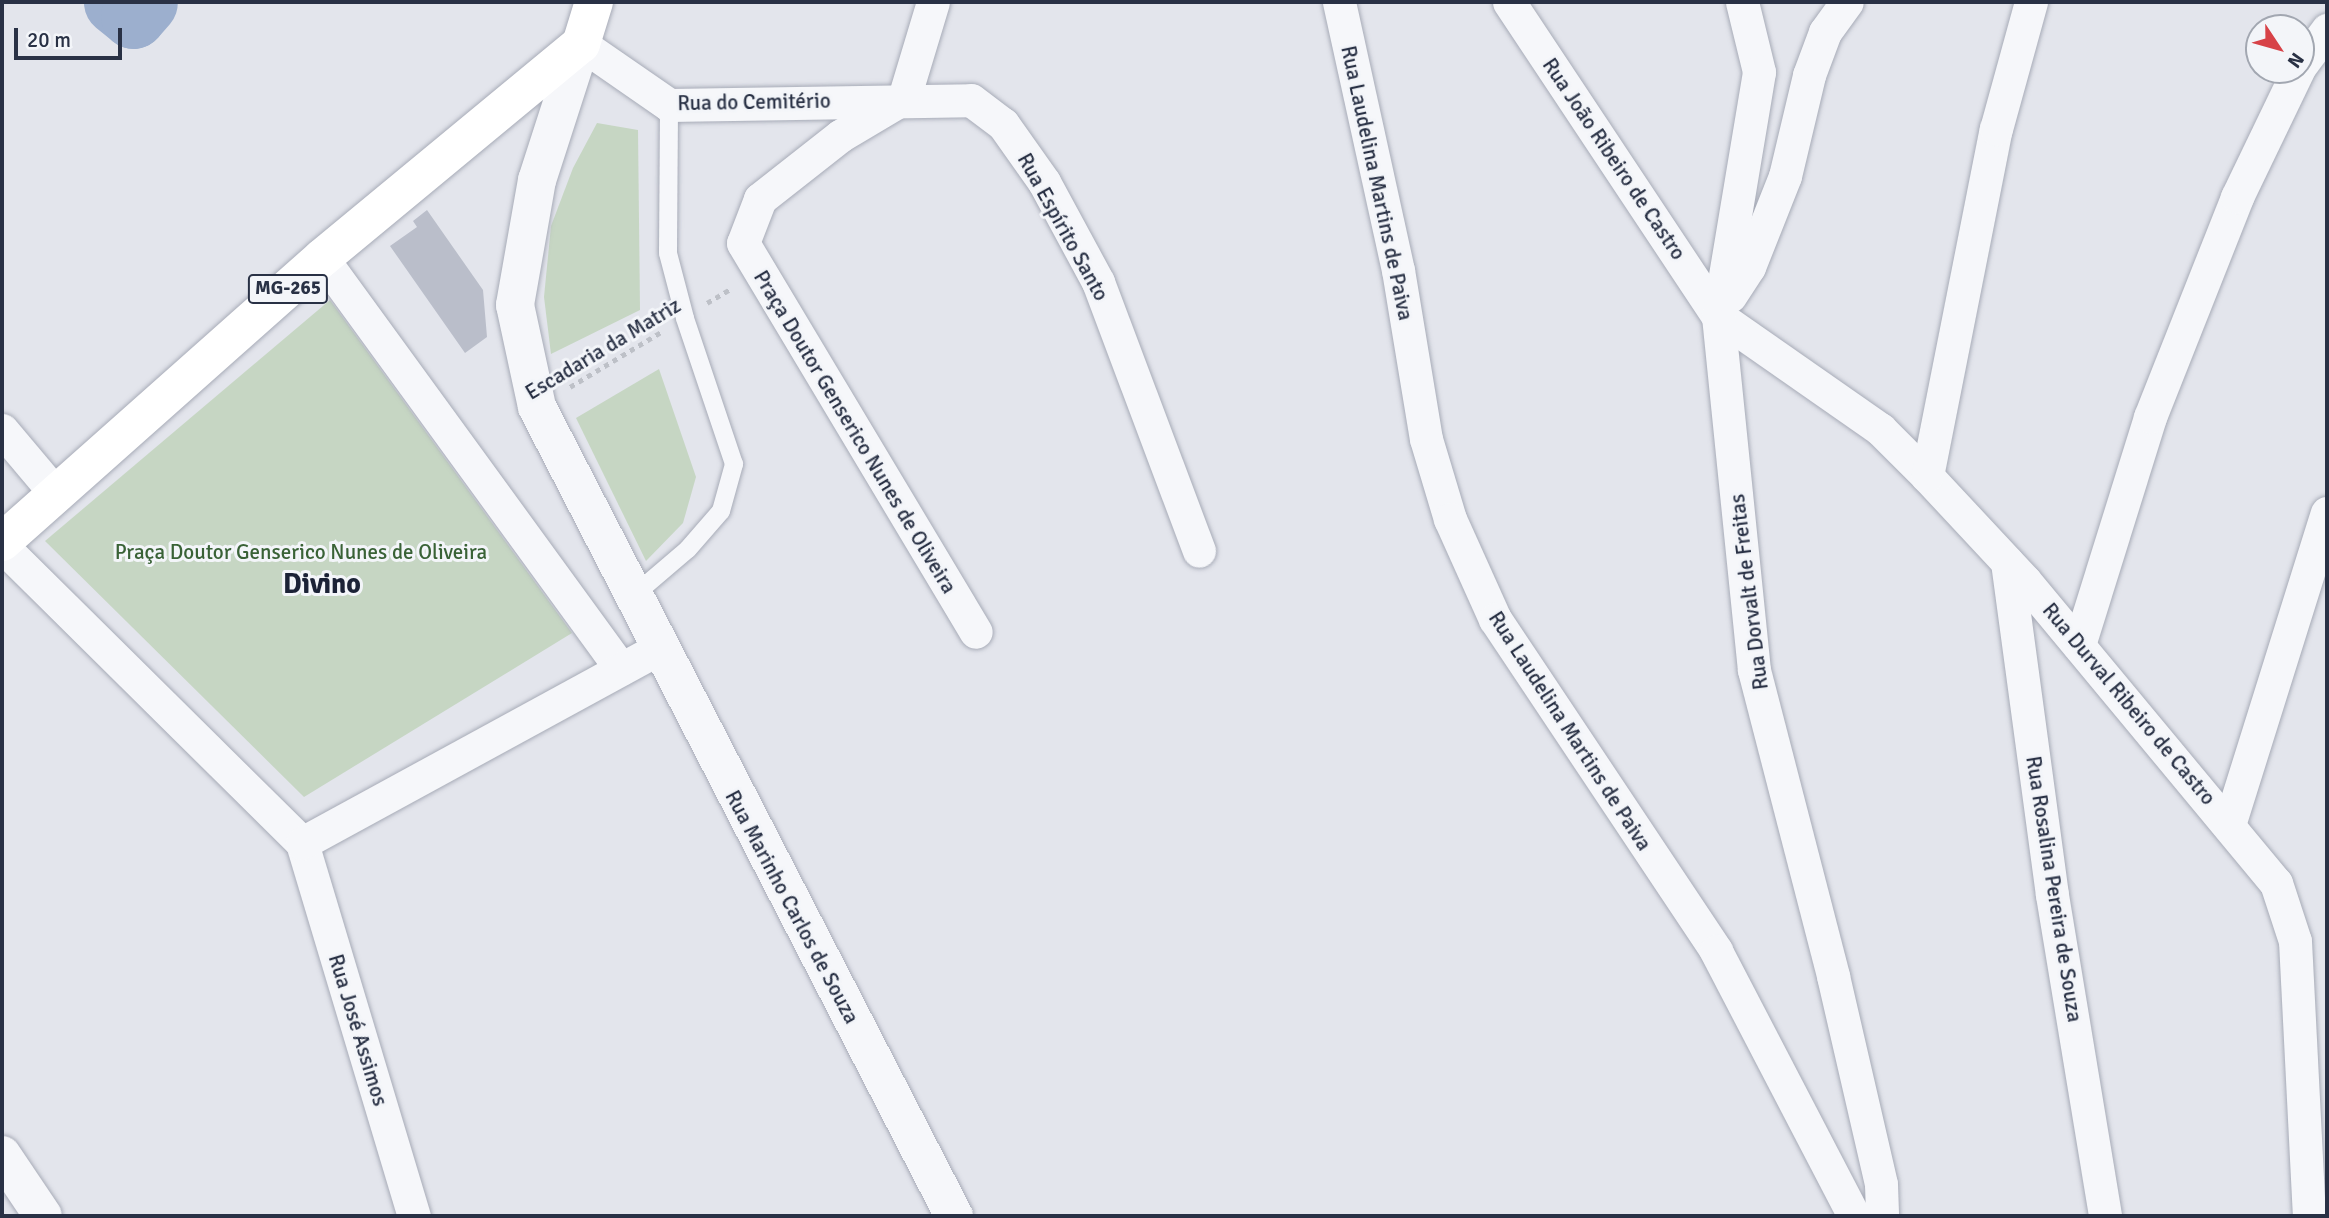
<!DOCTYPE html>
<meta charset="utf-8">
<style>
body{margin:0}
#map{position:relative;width:2329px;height:1218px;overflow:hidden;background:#e3e5ec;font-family:Signika,sans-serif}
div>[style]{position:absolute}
.green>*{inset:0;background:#c6d6c3}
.river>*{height:65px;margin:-32.5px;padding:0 32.5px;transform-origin:32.5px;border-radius:32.5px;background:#9cafce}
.building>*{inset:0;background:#babeca}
.path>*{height:4.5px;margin-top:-2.25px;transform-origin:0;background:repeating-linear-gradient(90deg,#bdc0c7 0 5px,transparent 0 10px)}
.roads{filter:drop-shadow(0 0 2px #a7abb7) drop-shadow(0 0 2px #a7abb7)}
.service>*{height:18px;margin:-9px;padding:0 9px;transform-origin:9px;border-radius:9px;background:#f6f7fa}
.minor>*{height:33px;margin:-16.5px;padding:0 16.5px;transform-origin:16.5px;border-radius:16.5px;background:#f6f7fa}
.tertiary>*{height:38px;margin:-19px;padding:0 19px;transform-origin:19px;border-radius:19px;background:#f6f7fa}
.primary>*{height:38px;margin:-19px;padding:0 19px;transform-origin:19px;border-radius:19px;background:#fff}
span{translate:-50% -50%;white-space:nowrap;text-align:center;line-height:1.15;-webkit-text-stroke:6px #f3f5f9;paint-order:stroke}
.shield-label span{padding:2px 5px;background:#f3f5f9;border:2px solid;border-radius:5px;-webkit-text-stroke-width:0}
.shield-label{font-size:19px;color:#293145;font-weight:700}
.street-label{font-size:21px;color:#293145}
.park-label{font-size:21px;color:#396236}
.district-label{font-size:28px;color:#1b2236;font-weight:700}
.frame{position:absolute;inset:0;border:4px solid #293145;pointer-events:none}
.north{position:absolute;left:2245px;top:14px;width:70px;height:70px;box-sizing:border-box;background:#f3f5f9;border:2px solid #a2a7b1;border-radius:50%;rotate:126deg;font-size:19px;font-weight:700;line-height:28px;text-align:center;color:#293145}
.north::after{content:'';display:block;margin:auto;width:24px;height:32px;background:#d74248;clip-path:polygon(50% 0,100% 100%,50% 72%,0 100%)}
.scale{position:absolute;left:14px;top:28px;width:108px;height:32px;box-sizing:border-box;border:4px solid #293145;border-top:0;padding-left:9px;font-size:21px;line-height:24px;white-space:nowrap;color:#293145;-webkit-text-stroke:5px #f3f5f9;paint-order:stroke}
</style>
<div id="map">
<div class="green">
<i style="clip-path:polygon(597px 123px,638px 130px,640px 310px,551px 354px,544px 297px,551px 226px,573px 168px)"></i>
<i style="clip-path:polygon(330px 300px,572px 633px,304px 797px,45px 541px)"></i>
<i style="clip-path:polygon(659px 369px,696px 477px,683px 523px,646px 561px,576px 418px)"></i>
</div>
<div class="river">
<i style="left:116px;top:2px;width:22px;rotate:39deg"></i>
<i style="left:133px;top:16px;width:18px;rotate:-49deg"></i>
</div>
<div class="building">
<i style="clip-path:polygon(427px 210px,483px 290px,487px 337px,465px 353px,390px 246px,417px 227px,413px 221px)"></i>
</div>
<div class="path">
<i style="left:707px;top:303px;width:27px;rotate:-31deg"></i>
<i style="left:570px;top:387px;width:106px;rotate:-31.1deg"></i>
</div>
<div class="roads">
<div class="service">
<i style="left:633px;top:596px;width:72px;rotate:-40.5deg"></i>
<i style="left:688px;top:549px;width:50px;rotate:-49deg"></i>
<i style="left:721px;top:511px;width:49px;rotate:-74.5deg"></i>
<i style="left:734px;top:464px;width:154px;rotate:-108.6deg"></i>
<i style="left:685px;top:318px;width:67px;rotate:-104.7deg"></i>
<i style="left:668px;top:253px;width:148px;rotate:-89.6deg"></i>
</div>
<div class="minor">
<i style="left:1339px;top:2px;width:274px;rotate:77.6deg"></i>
<i style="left:1398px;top:270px;width:171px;rotate:80.6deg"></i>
<i style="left:1426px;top:439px;width:84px;rotate:73.3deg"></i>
<i style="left:1450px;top:519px;width:110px;rotate:65.8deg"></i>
<i style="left:1495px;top:619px;width:399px;rotate:56.3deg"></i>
<i style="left:1716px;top:951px;width:299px;rotate:62.5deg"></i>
<i style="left:1509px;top:2px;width:377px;rotate:56.4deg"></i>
<i style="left:1718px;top:316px;width:198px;rotate:34.9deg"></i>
<i style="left:1880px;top:429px;width:66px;rotate:45deg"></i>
<i style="left:1927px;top:476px;width:144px;rotate:47deg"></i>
<i style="left:2025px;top:581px;width:393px;rotate:50.3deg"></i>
<i style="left:2276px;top:883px;width:61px;rotate:71.9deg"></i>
<i style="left:2295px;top:941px;width:275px;rotate:87.1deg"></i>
<i style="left:1742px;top:2px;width:72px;rotate:76.3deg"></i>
<i style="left:1759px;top:72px;width:247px;rotate:99.5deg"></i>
<i style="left:1718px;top:316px;width:356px;rotate:84.2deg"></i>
<i style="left:1754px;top:670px;width:316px;rotate:75.5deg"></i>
<i style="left:1833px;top:976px;width:213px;rotate:77deg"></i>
<i style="left:1881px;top:1184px;width:32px;rotate:88deg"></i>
<i style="left:581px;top:44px;width:107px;rotate:34.7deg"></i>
<i style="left:669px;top:105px;width:302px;rotate:-0.9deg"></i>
<i style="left:971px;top:100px;width:40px;rotate:37deg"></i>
<i style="left:1003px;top:124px;width:71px;rotate:54.7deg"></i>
<i style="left:1044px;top:182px;width:114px;rotate:61.6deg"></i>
<i style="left:1098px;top:282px;width:287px;rotate:69.4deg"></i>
<i style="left:2301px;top:65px;width:44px;rotate:-53.4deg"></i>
<i style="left:904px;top:98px;width:100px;rotate:-73.2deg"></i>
<i style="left:902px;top:99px;width:72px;rotate:149.2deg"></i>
<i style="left:840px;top:136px;width:102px;rotate:141.8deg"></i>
<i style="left:760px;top:199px;width:47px;rotate:111.1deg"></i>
<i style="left:743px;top:243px;width:453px;rotate:59.1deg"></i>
<i style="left:322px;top:258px;width:508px;rotate:53.96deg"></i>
<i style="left:1730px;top:296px;width:35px;rotate:-57deg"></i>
<i style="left:1749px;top:267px;width:98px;rotate:-68.4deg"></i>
<i style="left:1785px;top:176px;width:104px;rotate:-76.6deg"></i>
<i style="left:1809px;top:75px;width:46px;rotate:-69.6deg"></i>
<i style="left:1825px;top:32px;width:37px;rotate:-54deg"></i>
<i style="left:2px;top:430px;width:82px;rotate:49.9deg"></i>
<i style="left:1927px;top:476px;width:354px;rotate:-78.8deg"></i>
<i style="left:1996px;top:129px;width:132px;rotate:-74.6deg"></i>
<i style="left:2px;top:546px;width:422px;rotate:44.7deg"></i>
<i style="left:302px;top:843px;width:389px;rotate:73.3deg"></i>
<i style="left:2007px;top:562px;width:336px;rotate:82.3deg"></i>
<i style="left:2052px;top:895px;width:325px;rotate:80.6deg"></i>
<i style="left:2079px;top:645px;width:239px;rotate:-72.7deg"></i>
<i style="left:2150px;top:417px;width:237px;rotate:-68.4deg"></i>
<i style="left:2237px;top:197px;width:141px;rotate:-64.3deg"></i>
<i style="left:2229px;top:825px;width:327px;rotate:-72.6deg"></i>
<i style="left:302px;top:843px;width:405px;rotate:-28.6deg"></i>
</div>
<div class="tertiary">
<i style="left:581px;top:44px;width:143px;rotate:107.9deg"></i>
<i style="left:537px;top:180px;width:127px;rotate:100deg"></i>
<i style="left:515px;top:305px;width:104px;rotate:77.8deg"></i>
<i style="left:537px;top:407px;width:910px;rotate:62.73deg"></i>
<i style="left:2px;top:1155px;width:73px;rotate:56.1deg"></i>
</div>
<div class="primary">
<i style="left:2px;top:542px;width:428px;rotate:-41.6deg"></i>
<i style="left:322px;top:258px;width:336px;rotate:-39.6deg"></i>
<i style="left:581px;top:44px;width:44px;rotate:-72.8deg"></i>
</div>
</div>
<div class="shield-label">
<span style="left:288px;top:289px">MG-265</span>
</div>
<div class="street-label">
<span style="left:754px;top:102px;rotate:-1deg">Rua do Cemitério</span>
<span style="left:1614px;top:159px;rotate:56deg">Rua João Ribeiro de Castro</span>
<span style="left:1377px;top:183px;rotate:78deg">Rua Laudelina Martins de Paiva</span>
<span style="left:1063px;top:227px;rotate:61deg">Rua Espírito Santo</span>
<span style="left:603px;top:349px;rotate:-31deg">Escadaria da Matriz</span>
<span style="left:855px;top:432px;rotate:59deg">Praça Doutor Genserico Nunes de Oliveira</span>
<span style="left:1749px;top:592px;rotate:-97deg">Rua Dorvalt de Freitas</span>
<span style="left:2129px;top:704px;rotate:50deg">Rua Durval Ribeiro de Castro</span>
<span style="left:1570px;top:731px;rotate:57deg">Rua Laudelina Martins de Paiva</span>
<span style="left:2054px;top:889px;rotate:81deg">Rua Rosalina Pereira de Souza</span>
<span style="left:792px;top:907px;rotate:62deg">Rua Marinho Carlos de Souza</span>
<span style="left:358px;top:1030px;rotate:73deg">Rua José Assimos</span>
</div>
<div class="park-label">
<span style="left:301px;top:552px">Praça Doutor Genserico Nunes de Oliveira</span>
</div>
<div class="district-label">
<span style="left:322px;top:584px">Divino</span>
</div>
<div class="frame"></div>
<div class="north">N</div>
<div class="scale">20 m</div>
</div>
